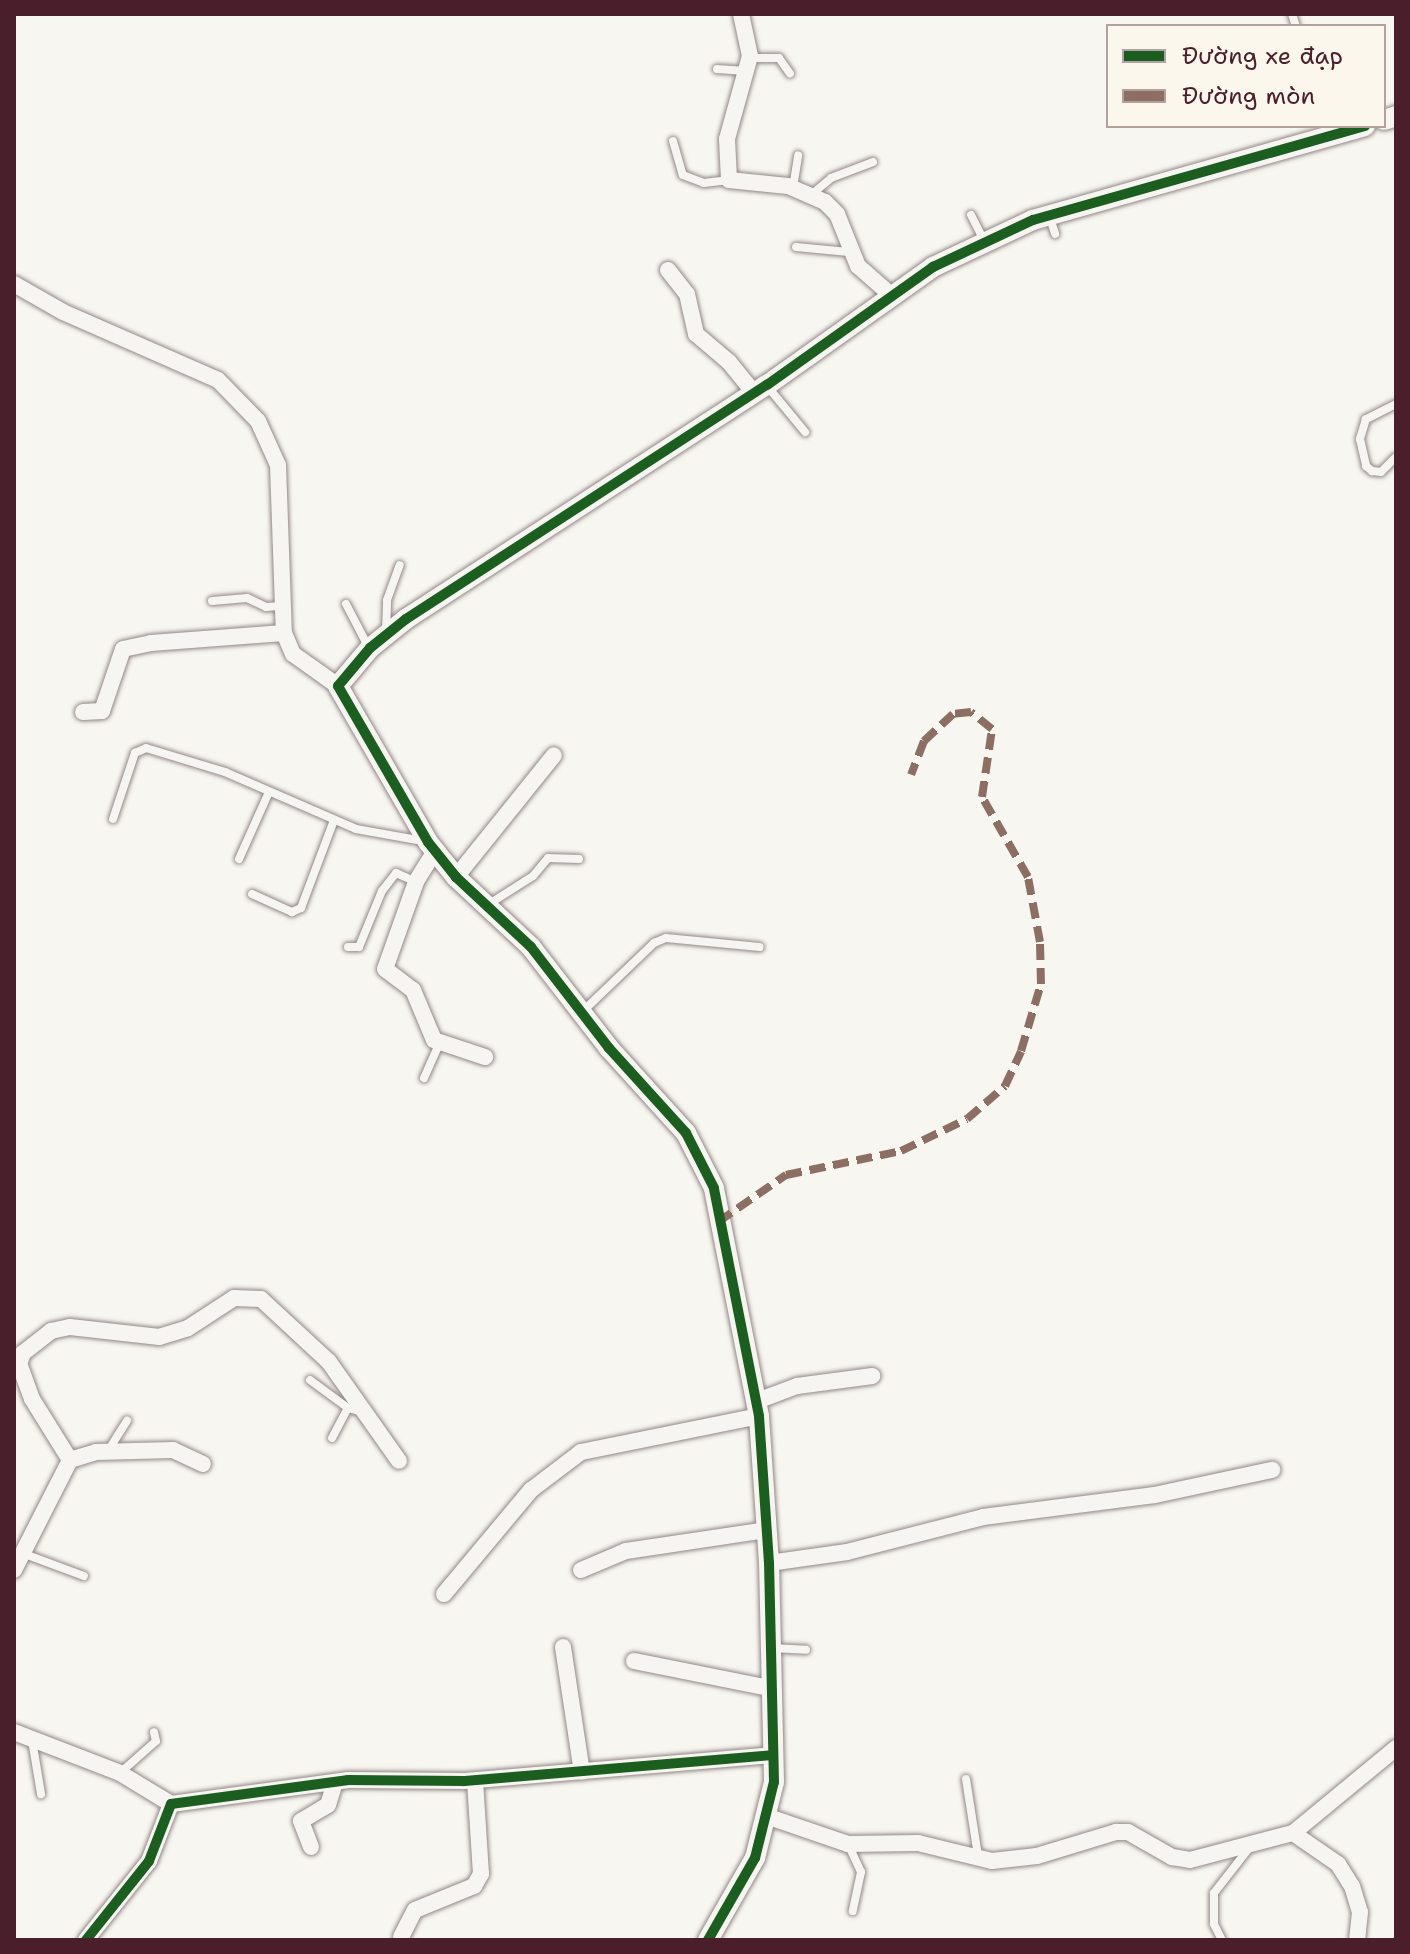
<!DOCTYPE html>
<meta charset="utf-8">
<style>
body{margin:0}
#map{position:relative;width:1410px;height:1954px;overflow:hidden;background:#f8f6f0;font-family:"Shantell Sans",sans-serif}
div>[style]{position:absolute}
.roads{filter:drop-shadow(0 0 2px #918787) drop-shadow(0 0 2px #918787)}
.service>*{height:8px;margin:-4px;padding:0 4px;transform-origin:4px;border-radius:4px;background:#f6f5f1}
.minor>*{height:16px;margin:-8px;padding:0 8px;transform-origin:8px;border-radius:8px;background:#f6f5f1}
.tertiary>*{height:20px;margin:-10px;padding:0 10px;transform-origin:10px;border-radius:10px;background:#f6f5f1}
.quiet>*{height:8px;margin-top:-4px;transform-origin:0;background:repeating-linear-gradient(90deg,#8d6e63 0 16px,transparent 0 24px)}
.cycleway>*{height:10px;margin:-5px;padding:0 5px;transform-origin:5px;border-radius:5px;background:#1b5e20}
span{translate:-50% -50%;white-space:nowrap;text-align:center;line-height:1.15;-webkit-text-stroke:6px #fbf7ec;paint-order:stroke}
.frame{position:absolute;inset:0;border:16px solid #4a1f2b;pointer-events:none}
.legend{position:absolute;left:1106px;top:24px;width:280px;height:104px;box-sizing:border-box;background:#fbf7ec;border:2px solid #b4a19f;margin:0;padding:10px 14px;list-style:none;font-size:24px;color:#4a1f2b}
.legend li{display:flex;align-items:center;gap:16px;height:40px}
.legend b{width:40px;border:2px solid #b4a19f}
</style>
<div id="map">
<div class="roads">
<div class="service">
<i style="left:1292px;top:14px;width:13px;rotate:72deg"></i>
<i style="left:750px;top:58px;width:29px"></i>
<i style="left:779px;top:58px;width:19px;rotate:55deg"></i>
<i style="left:717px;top:69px;width:29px;rotate:4deg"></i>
<i style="left:673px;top:141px;width:35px;rotate:74deg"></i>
<i style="left:683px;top:175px;width:22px;rotate:21deg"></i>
<i style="left:704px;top:183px;width:25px;rotate:-7deg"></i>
<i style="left:793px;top:188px;width:33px;rotate:-81deg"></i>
<i style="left:811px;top:195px;width:26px;rotate:-40deg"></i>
<i style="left:831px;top:178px;width:45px;rotate:-20.9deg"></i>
<i style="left:971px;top:215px;width:30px;rotate:63deg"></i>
<i style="left:1049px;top:215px;width:20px;rotate:72deg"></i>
<i style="left:796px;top:247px;width:53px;rotate:5.4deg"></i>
<i style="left:767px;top:386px;width:60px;rotate:50.4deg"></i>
<i style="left:1396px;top:404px;width:34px;rotate:153deg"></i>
<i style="left:1366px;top:419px;width:21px;rotate:107deg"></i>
<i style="left:1360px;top:439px;width:28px;rotate:77deg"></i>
<i style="left:1366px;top:466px;width:8px;rotate:40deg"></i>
<i style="left:1372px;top:471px;width:9px;rotate:6deg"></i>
<i style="left:1381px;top:472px;width:21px;rotate:-45deg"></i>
<i style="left:212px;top:601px;width:35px;rotate:-5deg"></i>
<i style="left:247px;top:598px;width:21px;rotate:25deg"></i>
<i style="left:266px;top:607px;width:16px;rotate:-4deg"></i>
<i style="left:346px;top:604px;width:50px;rotate:62.4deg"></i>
<i style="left:386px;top:632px;width:32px;rotate:-88deg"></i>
<i style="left:387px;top:600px;width:37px;rotate:-70deg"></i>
<i style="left:113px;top:819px;width:70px;rotate:-71.6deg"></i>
<i style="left:135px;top:753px;width:12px;rotate:-24deg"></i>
<i style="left:146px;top:748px;width:83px;rotate:16.9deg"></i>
<i style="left:225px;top:772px;width:143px;rotate:23.5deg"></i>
<i style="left:356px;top:829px;width:68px;rotate:10.2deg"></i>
<i style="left:239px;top:859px;width:73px;rotate:-65.9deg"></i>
<i style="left:252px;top:894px;width:44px;rotate:24.2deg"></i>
<i style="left:292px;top:912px;width:10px;rotate:-24deg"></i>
<i style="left:301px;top:908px;width:94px;rotate:-69.4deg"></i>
<i style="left:489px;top:904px;width:52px;rotate:-32.5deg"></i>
<i style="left:533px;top:876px;width:23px;rotate:-50deg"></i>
<i style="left:548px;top:858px;width:31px;rotate:2deg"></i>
<i style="left:348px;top:947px;width:11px"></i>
<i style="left:359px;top:947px;width:61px;rotate:-67.7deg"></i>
<i style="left:382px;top:891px;width:23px;rotate:-52deg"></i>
<i style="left:396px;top:873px;width:22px;rotate:24deg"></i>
<i style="left:582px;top:1012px;width:100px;rotate:-43.8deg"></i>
<i style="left:654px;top:943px;width:13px;rotate:-23deg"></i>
<i style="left:666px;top:938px;width:94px;rotate:5.5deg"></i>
<i style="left:424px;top:1078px;width:39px;rotate:-66deg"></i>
<i style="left:310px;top:1380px;width:47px;rotate:36.4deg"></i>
<i style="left:348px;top:1408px;width:16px;rotate:15deg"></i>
<i style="left:332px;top:1438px;width:34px;rotate:-62deg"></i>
<i style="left:108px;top:1451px;width:36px;rotate:-58deg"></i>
<i style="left:22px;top:1553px;width:66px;rotate:20.4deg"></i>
<i style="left:771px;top:1648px;width:35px;rotate:3deg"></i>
<i style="left:32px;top:1740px;width:55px;rotate:80.5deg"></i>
<i style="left:120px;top:1773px;width:48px;rotate:-41.6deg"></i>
<i style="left:156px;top:1741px;width:9px;rotate:-103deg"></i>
<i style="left:966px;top:1779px;width:78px;rotate:81.1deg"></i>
<i style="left:848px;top:1844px;width:31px;rotate:65deg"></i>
<i style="left:861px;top:1872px;width:40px;rotate:102deg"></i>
<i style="left:1222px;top:1940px;width:18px;rotate:-117deg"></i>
<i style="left:1214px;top:1924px;width:31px;rotate:-90deg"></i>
<i style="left:1214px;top:1893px;width:58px;rotate:-52deg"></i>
</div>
<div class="minor">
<i style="left:741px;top:14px;width:43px;rotate:77.9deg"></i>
<i style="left:750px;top:56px;width:86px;rotate:105.5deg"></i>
<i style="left:727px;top:139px;width:41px;rotate:87.2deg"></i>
<i style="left:729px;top:180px;width:59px;rotate:5.8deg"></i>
<i style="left:788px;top:186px;width:40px;rotate:23.4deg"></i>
<i style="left:825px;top:202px;width:17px;rotate:45deg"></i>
<i style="left:837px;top:214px;width:56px;rotate:68deg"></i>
<i style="left:858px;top:266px;width:44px;rotate:41.3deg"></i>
<i style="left:668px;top:270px;width:31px;rotate:52deg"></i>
<i style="left:687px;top:294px;width:41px;rotate:77.3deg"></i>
<i style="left:696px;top:334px;width:43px;rotate:40.3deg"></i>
<i style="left:729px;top:362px;width:40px;rotate:51deg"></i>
<i style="left:14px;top:284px;width:56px;rotate:29.7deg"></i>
<i style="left:63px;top:312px;width:169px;rotate:23.7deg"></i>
<i style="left:218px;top:380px;width:57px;rotate:45.7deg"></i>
<i style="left:258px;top:421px;width:48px;rotate:65.6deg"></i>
<i style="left:278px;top:465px;width:168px;rotate:88deg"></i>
<i style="left:284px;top:633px;width:23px;rotate:67deg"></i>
<i style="left:293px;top:654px;width:55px;rotate:35.4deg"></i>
<i style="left:83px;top:712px;width:19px;rotate:-3deg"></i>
<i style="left:102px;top:711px;width:65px;rotate:-71.3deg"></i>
<i style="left:123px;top:649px;width:29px;rotate:-12deg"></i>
<i style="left:151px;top:643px;width:133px;rotate:-4.3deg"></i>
<i style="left:435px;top:851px;width:36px;rotate:122deg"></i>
<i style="left:416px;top:882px;width:92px;rotate:109.6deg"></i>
<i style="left:385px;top:969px;width:35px;rotate:37deg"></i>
<i style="left:413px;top:990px;width:54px;rotate:67.2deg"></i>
<i style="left:434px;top:1040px;width:54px;rotate:18.4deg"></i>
<i style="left:456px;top:877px;width:156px;rotate:-51.2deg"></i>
<i style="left:757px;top:1401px;width:43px;rotate:-20.6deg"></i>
<i style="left:797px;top:1386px;width:76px;rotate:-7.6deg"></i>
<i style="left:70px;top:1460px;width:27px;rotate:-17deg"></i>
<i style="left:96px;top:1452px;width:77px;rotate:-1.5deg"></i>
<i style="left:173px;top:1450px;width:33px;rotate:25deg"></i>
<i style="left:769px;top:1563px;width:79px;rotate:-8deg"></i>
<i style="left:847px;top:1552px;width:140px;rotate:-14.4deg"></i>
<i style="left:983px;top:1517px;width:173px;rotate:-7.3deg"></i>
<i style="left:1155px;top:1495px;width:120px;rotate:-12.1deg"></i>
<i style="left:14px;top:1570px;width:123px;rotate:-63deg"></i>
<i style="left:70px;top:1460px;width:72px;rotate:-121.9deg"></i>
<i style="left:32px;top:1399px;width:37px;rotate:-110deg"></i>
<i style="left:19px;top:1364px;width:12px;rotate:-70deg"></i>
<i style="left:23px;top:1353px;width:36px;rotate:-38deg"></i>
<i style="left:51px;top:1331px;width:19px;rotate:-12deg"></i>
<i style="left:70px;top:1327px;width:90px;rotate:6.4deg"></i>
<i style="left:159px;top:1337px;width:30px;rotate:-17deg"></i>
<i style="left:188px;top:1328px;width:55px;rotate:-33.1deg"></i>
<i style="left:234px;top:1298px;width:27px;rotate:2deg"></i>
<i style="left:261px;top:1299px;width:93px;rotate:42.8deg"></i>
<i style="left:329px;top:1362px;width:121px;rotate:54.7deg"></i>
<i style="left:581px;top:1570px;width:49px;rotate:-22.9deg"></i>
<i style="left:626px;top:1551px;width:143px;rotate:-8.5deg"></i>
<i style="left:444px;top:1594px;width:136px;rotate:-50.1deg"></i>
<i style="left:531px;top:1490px;width:63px;rotate:-37.2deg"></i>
<i style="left:581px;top:1452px;width:182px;rotate:-11.4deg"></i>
<i style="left:563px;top:1647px;width:126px;rotate:81.4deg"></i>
<i style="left:634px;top:1661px;width:138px;rotate:11.3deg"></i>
<i style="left:14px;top:1732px;width:114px;rotate:21.1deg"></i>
<i style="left:120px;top:1773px;width:60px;rotate:31.3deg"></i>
<i style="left:769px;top:1817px;width:83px;rotate:18.9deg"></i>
<i style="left:848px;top:1844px;width:70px;rotate:-0.8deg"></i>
<i style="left:918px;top:1843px;width:76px;rotate:13.7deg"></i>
<i style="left:992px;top:1861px;width:45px;rotate:-6.3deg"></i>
<i style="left:1037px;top:1856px;width:83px;rotate:-16.9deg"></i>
<i style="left:1116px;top:1832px;width:12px"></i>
<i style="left:1128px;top:1832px;width:51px;rotate:29.6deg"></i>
<i style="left:1172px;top:1857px;width:18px;rotate:9deg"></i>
<i style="left:1190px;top:1860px;width:106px;rotate:-14.7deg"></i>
<i style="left:1293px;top:1833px;width:55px;rotate:34.6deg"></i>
<i style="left:1338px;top:1864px;width:26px;rotate:58deg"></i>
<i style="left:1352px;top:1886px;width:27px;rotate:73deg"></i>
<i style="left:1360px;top:1912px;width:28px;rotate:96deg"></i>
<i style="left:1293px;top:1833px;width:134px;rotate:-39.5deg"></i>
<i style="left:311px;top:1847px;width:28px;rotate:-111deg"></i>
<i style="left:301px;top:1821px;width:31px;rotate:-31deg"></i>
<i style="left:328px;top:1805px;width:24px;rotate:-73deg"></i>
<i style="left:401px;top:1937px;width:30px;rotate:-63deg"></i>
<i style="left:415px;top:1910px;width:64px;rotate:-22.1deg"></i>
<i style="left:474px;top:1886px;width:14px;rotate:-60deg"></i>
<i style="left:481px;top:1874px;width:93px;rotate:-93.7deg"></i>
<i style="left:86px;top:1940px;width:101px;rotate:-51.4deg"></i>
<i style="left:149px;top:1861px;width:61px;rotate:-68.9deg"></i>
<i style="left:171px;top:1804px;width:179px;rotate:-7.7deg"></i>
<i style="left:348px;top:1780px;width:116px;rotate:0.5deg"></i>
<i style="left:464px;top:1781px;width:310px;rotate:-4.8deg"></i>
</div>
<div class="tertiary">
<i style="left:1384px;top:120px;width:13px;rotate:-18deg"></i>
<i style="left:708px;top:1940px;width:95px;rotate:-60.2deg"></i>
<i style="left:755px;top:1858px;width:78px;rotate:-76deg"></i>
<i style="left:774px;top:1782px;width:219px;rotate:-91.3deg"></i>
<i style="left:769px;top:1563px;width:147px;rotate:-93.9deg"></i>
<i style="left:759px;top:1416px;width:232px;rotate:-101.2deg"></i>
<i style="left:714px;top:1188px;width:62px;rotate:-117deg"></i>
<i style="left:686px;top:1133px;width:115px;rotate:-132.2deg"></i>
<i style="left:609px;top:1048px;width:128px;rotate:-127.7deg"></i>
<i style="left:531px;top:947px;width:103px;rotate:-137deg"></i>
<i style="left:456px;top:877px;width:45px;rotate:-128.7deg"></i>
<i style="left:428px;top:842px;width:180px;rotate:-120deg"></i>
<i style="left:338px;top:686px;width:50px;rotate:-49.9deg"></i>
<i style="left:370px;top:648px;width:46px;rotate:-38.9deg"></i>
<i style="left:406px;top:619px;width:430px;rotate:-33deg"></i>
<i style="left:767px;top:385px;width:204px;rotate:-35.4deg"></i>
<i style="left:933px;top:267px;width:110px;rotate:-25.2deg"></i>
<i style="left:1033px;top:220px;width:345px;rotate:-15.8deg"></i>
</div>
</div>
<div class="quiet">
<i style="left:718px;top:1222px;width:83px;rotate:-34.7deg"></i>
<i style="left:786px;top:1175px;width:117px;rotate:-11.8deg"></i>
<i style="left:901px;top:1151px;width:73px;rotate:-25.9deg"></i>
<i style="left:967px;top:1119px;width:50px;rotate:-41deg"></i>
<i style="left:1005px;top:1086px;width:38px;rotate:-65deg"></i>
<i style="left:1021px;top:1051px;width:70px;rotate:-73.4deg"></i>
<i style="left:1041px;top:984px;width:42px;rotate:-91.4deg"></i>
<i style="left:1040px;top:942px;width:66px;rotate:-100.5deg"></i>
<i style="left:1028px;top:877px;width:92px;rotate:-119.9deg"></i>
<i style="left:982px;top:797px;width:69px;rotate:-81.6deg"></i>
<i style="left:992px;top:729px;width:27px;rotate:-141deg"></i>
<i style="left:971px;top:712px;width:18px;rotate:174deg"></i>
<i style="left:953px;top:714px;width:40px;rotate:137deg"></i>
<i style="left:924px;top:741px;width:36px;rotate:111deg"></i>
</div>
<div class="cycleway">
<i style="left:86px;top:1940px;width:101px;rotate:-51.4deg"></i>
<i style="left:149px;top:1861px;width:61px;rotate:-68.9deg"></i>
<i style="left:171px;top:1804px;width:179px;rotate:-7.7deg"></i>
<i style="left:348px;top:1780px;width:116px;rotate:0.5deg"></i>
<i style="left:464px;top:1781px;width:310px;rotate:-4.8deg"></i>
<i style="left:708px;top:1940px;width:95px;rotate:-60.2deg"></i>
<i style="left:755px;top:1858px;width:78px;rotate:-76deg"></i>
<i style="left:774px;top:1782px;width:219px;rotate:-91.3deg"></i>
<i style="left:769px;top:1563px;width:147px;rotate:-93.9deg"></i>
<i style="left:759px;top:1416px;width:232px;rotate:-101.2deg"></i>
<i style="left:714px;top:1188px;width:62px;rotate:-117deg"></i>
<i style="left:686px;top:1133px;width:115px;rotate:-132.2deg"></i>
<i style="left:609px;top:1048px;width:128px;rotate:-127.7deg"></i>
<i style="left:531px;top:947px;width:103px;rotate:-137deg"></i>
<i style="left:456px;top:877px;width:45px;rotate:-128.7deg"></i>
<i style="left:428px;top:842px;width:180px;rotate:-120deg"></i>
<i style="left:338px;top:686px;width:50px;rotate:-49.9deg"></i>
<i style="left:370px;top:648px;width:46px;rotate:-38.9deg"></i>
<i style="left:406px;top:619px;width:430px;rotate:-33deg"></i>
<i style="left:767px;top:385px;width:204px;rotate:-35.4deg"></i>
<i style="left:933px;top:267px;width:110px;rotate:-25.2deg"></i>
<i style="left:1033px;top:220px;width:345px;rotate:-15.8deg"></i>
</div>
<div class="frame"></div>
<ul class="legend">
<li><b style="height:10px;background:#1b5e20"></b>Đường xe đạp</li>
<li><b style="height:10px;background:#8d6e63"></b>Đường mòn</li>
</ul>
</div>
